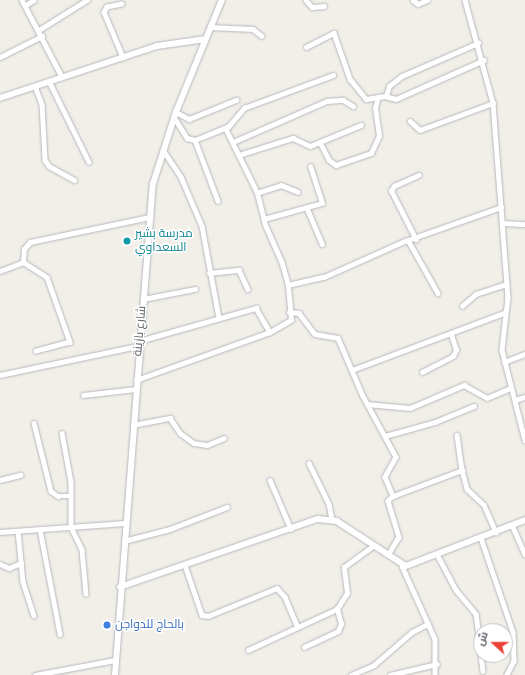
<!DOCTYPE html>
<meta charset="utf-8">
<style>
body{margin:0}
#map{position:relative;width:525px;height:675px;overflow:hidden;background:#f1efe8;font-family:Roboto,Cairo,sans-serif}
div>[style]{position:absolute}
.roads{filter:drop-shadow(0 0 1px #b5b8bc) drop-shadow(0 0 1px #b5b8bc)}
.minor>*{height:4.5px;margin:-2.25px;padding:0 2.25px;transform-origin:2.25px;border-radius:2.25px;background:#fff}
.tertiary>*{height:5.5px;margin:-2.75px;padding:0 2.75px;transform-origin:2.75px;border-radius:2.75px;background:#fff}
.dots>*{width:11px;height:11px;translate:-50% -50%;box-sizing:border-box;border:2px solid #fff;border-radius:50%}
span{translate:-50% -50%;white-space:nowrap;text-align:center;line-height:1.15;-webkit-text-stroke:3px #fff;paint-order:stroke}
.culture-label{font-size:12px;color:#0d838f}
.left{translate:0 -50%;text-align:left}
.street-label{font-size:12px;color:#5f6368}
.shop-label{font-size:12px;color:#366cbe}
.north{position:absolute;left:473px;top:623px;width:40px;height:40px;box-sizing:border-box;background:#fff;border:1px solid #bfc1c3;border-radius:50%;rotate:291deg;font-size:11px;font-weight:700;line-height:16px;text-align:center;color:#5f6368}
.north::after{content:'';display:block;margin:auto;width:14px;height:18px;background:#ea4335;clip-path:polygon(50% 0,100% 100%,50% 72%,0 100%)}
</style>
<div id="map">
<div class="roads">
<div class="minor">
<i style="left:22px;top:0;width:87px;rotate:62.5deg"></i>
<i style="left:306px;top:0;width:9px;rotate:49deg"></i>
<i style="left:312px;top:7px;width:12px;rotate:-5deg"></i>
<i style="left:413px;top:0;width:6px;rotate:39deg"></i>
<i style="left:418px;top:4px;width:10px;rotate:-24deg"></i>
<i style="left:465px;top:0;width:107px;rotate:74.8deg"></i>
<i style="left:493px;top:103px;width:195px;rotate:85.6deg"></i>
<i style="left:508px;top:297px;width:53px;rotate:96.5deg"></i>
<i style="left:502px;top:350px;width:93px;rotate:75.7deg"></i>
<i style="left:122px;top:4px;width:15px;rotate:169deg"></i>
<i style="left:107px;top:7px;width:6px;rotate:121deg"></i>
<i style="left:104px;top:12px;width:49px;rotate:67.1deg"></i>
<i style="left:26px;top:5px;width:9px;rotate:-32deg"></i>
<i style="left:210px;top:27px;width:43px;rotate:2.7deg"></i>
<i style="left:253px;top:29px;width:11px;rotate:38deg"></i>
<i style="left:39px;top:30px;width:57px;rotate:-32deg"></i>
<i style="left:306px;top:47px;width:31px;rotate:-27deg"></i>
<i style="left:334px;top:33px;width:49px;rotate:70.8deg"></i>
<i style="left:350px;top:79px;width:26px;rotate:51deg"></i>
<i style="left:366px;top:99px;width:19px;rotate:-9deg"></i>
<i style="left:385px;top:96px;width:11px;rotate:15deg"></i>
<i style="left:396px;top:99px;width:96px;rotate:-23.9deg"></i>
<i style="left:0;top:57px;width:47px;rotate:-26.6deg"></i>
<i style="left:49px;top:81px;width:90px;rotate:63.7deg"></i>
<i style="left:35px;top:86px;width:19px;rotate:69deg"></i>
<i style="left:42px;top:104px;width:56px;rotate:86.9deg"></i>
<i style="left:45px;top:160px;width:7px;rotate:56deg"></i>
<i style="left:49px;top:166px;width:29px;rotate:29deg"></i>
<i style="left:386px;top:96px;width:10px;rotate:-73deg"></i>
<i style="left:389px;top:86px;width:16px;rotate:-38deg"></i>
<i style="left:402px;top:76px;width:83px;rotate:-23.5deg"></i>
<i style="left:176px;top:112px;width:15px;rotate:28deg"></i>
<i style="left:189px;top:119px;width:51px;rotate:-22deg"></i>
<i style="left:174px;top:117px;width:25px;rotate:58deg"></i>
<i style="left:187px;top:138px;width:8px;rotate:14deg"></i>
<i style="left:195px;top:140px;width:35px;rotate:-22deg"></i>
<i style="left:228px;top:127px;width:25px;rotate:-50deg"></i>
<i style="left:244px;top:108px;width:95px;rotate:-20.3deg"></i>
<i style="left:410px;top:121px;width:13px;rotate:42deg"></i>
<i style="left:420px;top:130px;width:78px;rotate:-20.3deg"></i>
<i style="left:195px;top:140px;width:65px;rotate:69.3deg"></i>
<i style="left:233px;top:142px;width:103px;rotate:-23.6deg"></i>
<i style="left:327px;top:101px;width:16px;rotate:-4deg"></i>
<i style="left:343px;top:100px;width:12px;rotate:31deg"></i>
<i style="left:320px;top:142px;width:20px;rotate:63deg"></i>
<i style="left:329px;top:160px;width:9px;rotate:36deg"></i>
<i style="left:336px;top:165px;width:37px;rotate:-19deg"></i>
<i style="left:371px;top:153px;width:19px;rotate:-65deg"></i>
<i style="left:379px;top:136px;width:28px;rotate:-98deg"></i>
<i style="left:375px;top:108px;width:11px;rotate:-75deg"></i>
<i style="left:163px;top:150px;width:32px;rotate:56deg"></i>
<i style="left:181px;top:177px;width:53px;rotate:66.8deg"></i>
<i style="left:202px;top:226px;width:94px;rotate:79.5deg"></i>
<i style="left:239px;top:155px;width:57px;rotate:-17.5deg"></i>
<i style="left:293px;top:138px;width:19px;rotate:25deg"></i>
<i style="left:310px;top:146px;width:55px;rotate:-22.4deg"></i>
<i style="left:257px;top:193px;width:25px;rotate:-18deg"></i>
<i style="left:281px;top:185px;width:18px;rotate:22deg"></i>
<i style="left:307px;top:208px;width:39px;rotate:67deg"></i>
<i style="left:264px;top:219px;width:60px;rotate:-15.4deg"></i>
<i style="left:322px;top:203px;width:38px;rotate:-108deg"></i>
<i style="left:503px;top:223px;width:22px;rotate:3deg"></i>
<i style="left:408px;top:240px;width:61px;rotate:60.5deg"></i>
<i style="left:416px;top:240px;width:55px;rotate:-117deg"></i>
<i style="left:391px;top:191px;width:6px;rotate:-59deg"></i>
<i style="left:394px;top:186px;width:27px;rotate:-24deg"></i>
<i style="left:23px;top:262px;width:28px;rotate:32deg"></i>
<i style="left:47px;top:277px;width:69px;rotate:70.5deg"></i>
<i style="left:70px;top:342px;width:35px;rotate:165deg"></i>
<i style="left:0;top:271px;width:25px;rotate:-21deg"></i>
<i style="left:23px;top:262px;width:13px;rotate:-86deg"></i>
<i style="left:24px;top:249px;width:9px;rotate:-49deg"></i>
<i style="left:30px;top:242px;width:123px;rotate:-11.8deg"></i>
<i style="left:209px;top:273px;width:30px;rotate:-6deg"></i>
<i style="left:239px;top:270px;width:21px;rotate:65deg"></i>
<i style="left:288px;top:285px;width:37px;rotate:-13deg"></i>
<i style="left:324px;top:277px;width:89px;rotate:-24deg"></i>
<i style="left:405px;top:241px;width:102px;rotate:-19.5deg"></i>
<i style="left:143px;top:299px;width:53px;rotate:-10.9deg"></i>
<i style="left:462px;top:306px;width:18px;rotate:-41deg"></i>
<i style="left:476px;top:294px;width:32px;rotate:-18deg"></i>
<i style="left:289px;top:312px;width:10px;rotate:6deg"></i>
<i style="left:299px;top:313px;width:26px;rotate:53deg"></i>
<i style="left:315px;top:334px;width:23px;rotate:10deg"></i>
<i style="left:338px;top:338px;width:63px;rotate:66.7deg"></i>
<i style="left:363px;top:396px;width:69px;rotate:61.6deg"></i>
<i style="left:396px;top:457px;width:23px;rotate:119deg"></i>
<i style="left:385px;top:477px;width:21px;rotate:67deg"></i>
<i style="left:393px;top:496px;width:7px;rotate:135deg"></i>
<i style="left:388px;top:501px;width:38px;rotate:73deg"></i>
<i style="left:399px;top:537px;width:21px;rotate:121deg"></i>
<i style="left:139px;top:341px;width:122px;rotate:-15.8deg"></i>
<i style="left:256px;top:308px;width:28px;rotate:60deg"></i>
<i style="left:504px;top:362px;width:22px;rotate:-21deg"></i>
<i style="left:352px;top:370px;width:162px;rotate:-20.6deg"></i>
<i style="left:422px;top:372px;width:35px;rotate:-27deg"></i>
<i style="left:453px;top:356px;width:7px;rotate:-63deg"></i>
<i style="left:456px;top:350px;width:16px;rotate:-108deg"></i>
<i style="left:0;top:375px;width:141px;rotate:-11.9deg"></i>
<i style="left:136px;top:380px;width:142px;rotate:-19.7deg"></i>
<i style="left:270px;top:332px;width:24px;rotate:-30deg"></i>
<i style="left:291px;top:320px;width:35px;rotate:-95deg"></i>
<i style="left:288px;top:285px;width:25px;rotate:-106deg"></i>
<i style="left:281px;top:261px;width:39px;rotate:-114deg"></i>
<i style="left:265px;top:225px;width:33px;rotate:-104deg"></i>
<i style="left:257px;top:193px;width:72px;rotate:-116.2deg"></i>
<i style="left:83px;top:395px;width:53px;rotate:-6.5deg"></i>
<i style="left:515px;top:400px;width:10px;rotate:-17deg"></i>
<i style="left:367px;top:404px;width:43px;rotate:5.3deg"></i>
<i style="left:410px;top:408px;width:59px;rotate:-23.1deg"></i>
<i style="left:464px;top:385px;width:26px;rotate:29deg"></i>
<i style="left:487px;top:398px;width:26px;rotate:-23deg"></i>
<i style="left:34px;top:423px;width:70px;rotate:76deg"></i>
<i style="left:51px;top:491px;width:9px;rotate:36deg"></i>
<i style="left:58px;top:496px;width:12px"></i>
<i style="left:133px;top:425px;width:38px;rotate:-11deg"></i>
<i style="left:170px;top:418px;width:18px;rotate:56deg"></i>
<i style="left:180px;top:433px;width:17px;rotate:36deg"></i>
<i style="left:194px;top:443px;width:13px;rotate:9deg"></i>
<i style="left:207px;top:445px;width:18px;rotate:-22deg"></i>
<i style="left:62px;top:433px;width:50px;rotate:79.6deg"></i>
<i style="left:71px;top:482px;width:45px;rotate:90deg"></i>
<i style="left:71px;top:527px;width:25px;rotate:64deg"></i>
<i style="left:82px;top:550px;width:44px;rotate:84.8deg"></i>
<i style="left:457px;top:435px;width:35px;rotate:82deg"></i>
<i style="left:385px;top:436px;width:52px;rotate:-15.6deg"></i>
<i style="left:435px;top:422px;width:42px;rotate:-22.3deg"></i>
<i style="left:309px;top:463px;width:46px;rotate:64deg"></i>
<i style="left:329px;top:504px;width:15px;rotate:79deg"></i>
<i style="left:0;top:480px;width:21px;rotate:-14deg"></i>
<i style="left:270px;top:480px;width:53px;rotate:66.8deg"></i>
<i style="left:393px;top:496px;width:74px;rotate:-20.6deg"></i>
<i style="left:462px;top:470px;width:20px;rotate:75deg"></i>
<i style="left:467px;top:489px;width:23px;rotate:43deg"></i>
<i style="left:484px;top:505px;width:30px;rotate:66deg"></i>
<i style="left:512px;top:525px;width:32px;rotate:66deg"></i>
<i style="left:40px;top:529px;width:107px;rotate:79.2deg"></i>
<i style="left:18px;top:531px;width:51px;rotate:84.4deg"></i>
<i style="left:23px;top:582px;width:35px;rotate:72deg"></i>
<i style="left:0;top:532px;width:125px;rotate:-4.1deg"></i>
<i style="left:481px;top:538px;width:99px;rotate:71.2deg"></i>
<i style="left:513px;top:632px;width:29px;rotate:88deg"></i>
<i style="left:514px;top:661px;width:16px;rotate:117deg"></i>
<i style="left:124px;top:541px;width:48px;rotate:-14.6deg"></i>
<i style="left:170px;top:529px;width:61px;rotate:-21.1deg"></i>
<i style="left:438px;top:556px;width:38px;rotate:62deg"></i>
<i style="left:456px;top:590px;width:31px;rotate:50deg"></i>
<i style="left:476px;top:614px;width:37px;rotate:82deg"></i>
<i style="left:0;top:564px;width:10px;rotate:24deg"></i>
<i style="left:9px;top:568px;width:13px;rotate:-23deg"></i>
<i style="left:185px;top:565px;width:53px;rotate:71.2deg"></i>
<i style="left:202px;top:615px;width:6px;rotate:9deg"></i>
<i style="left:208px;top:616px;width:74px;rotate:-22.1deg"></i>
<i style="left:277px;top:588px;width:12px;rotate:48deg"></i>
<i style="left:285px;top:597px;width:30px;rotate:67deg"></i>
<i style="left:402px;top:566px;width:80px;rotate:65.7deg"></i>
<i style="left:435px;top:639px;width:36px;rotate:90deg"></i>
<i style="left:304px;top:647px;width:38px;rotate:-25deg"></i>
<i style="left:338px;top:631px;width:8px;rotate:-67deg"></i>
<i style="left:341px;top:624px;width:16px;rotate:-105deg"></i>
<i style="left:248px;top:650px;width:98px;rotate:-24.7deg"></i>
<i style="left:337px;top:609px;width:19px;rotate:-58deg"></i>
<i style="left:347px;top:593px;width:26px;rotate:-97deg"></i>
<i style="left:344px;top:567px;width:36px;rotate:-36deg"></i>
<i style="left:481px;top:655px;width:16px;rotate:83deg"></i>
<i style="left:35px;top:675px;width:81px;rotate:-10.6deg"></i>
<i style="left:351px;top:675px;width:25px;rotate:-23deg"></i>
<i style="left:374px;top:665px;width:50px;rotate:-41deg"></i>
<i style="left:412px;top:632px;width:18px;rotate:-27deg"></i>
<i style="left:390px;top:675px;width:48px;rotate:-13.2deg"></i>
</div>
<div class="tertiary">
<i style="left:0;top:98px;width:165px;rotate:-18.3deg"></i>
<i style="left:157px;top:46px;width:49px;rotate:-8.1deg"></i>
<i style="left:120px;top:587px;width:209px;rotate:-19deg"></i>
<i style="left:318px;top:519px;width:19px;rotate:6deg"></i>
<i style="left:337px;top:521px;width:82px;rotate:33.1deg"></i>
<i style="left:406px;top:566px;width:128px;rotate:-21.1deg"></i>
<i style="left:115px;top:675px;width:492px;rotate:-85.6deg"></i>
<i style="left:153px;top:184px;width:76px;rotate:-72.3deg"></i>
<i style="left:176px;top:112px;width:121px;rotate:-67.7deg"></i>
</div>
</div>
<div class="dots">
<i style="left:127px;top:241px;background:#0f9aa8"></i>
<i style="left:107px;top:625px;background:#3f7fe0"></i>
</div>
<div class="culture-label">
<span class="left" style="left:135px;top:241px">مدرسة بشير<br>السعداوي</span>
</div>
<div class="street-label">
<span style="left:140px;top:331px;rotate:-85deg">شارع بازينة</span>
</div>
<div class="shop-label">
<span class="left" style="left:115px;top:625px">بالحاج للدواجن</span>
</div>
<div class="north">ش</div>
</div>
